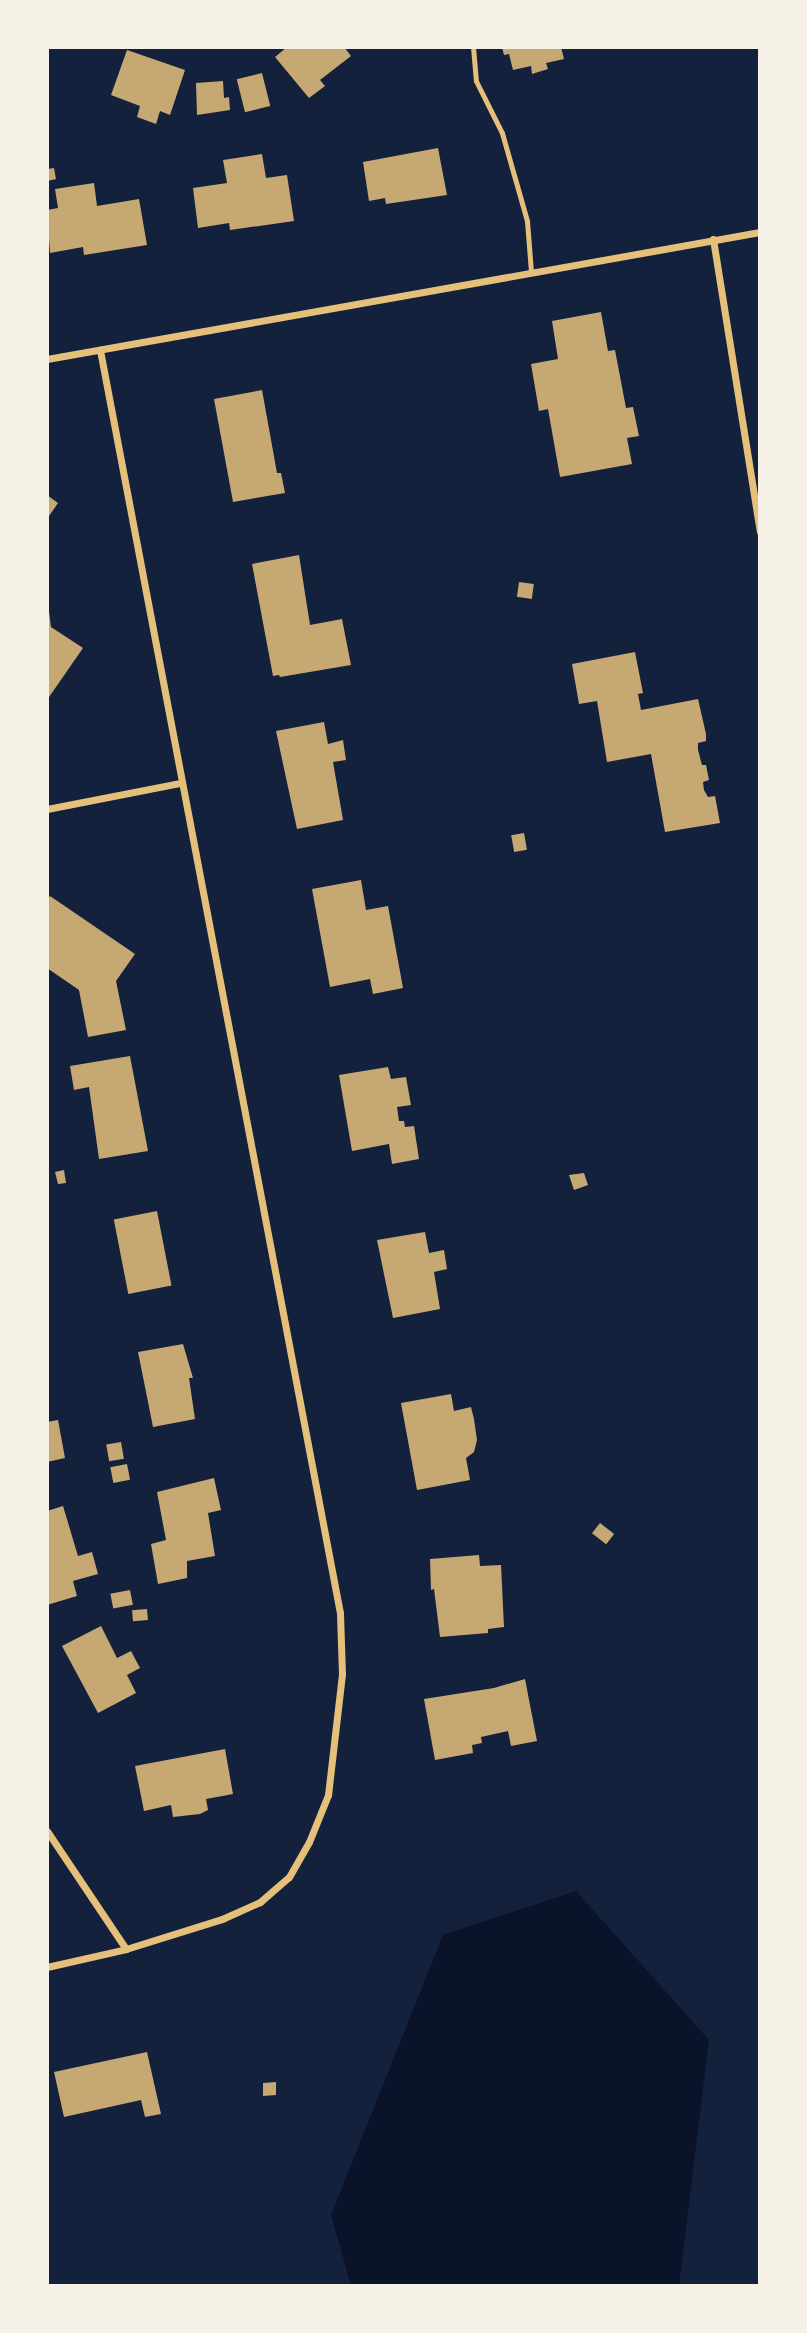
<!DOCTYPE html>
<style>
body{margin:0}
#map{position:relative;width:807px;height:2333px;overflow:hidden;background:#14213d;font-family:Signika,sans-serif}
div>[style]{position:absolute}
.water>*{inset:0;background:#0b132b}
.building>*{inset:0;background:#c6a872;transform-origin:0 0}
.service>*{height:5px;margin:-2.5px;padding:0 2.5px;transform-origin:2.5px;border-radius:2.5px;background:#e5c07b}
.minor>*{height:7px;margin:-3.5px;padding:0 3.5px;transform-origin:3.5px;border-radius:3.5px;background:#e5c07b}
span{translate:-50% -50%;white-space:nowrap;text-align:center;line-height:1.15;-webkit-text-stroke:7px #f6f1e7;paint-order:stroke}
.frame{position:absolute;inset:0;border:49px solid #f6f1e7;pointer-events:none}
</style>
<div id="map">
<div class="water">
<i style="clip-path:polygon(576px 1891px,709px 2040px,679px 2286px,351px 2286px,331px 2215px,443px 1935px)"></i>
</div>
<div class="building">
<i style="clip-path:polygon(287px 47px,344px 47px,351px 56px,320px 80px,325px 86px,309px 98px,275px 57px)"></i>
<i style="clip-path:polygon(502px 47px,561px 47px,564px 59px,546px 63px,548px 69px,532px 74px,531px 66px,513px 70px,509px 54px,504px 55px)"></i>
<i style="clip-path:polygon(127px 50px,185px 70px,170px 115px,160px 111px,156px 124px,137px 117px,140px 106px,111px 95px)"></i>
<i style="left:262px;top:73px;width:34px;height:26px;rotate:76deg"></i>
<i style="clip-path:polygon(223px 81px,224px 98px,229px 97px,230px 110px,197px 115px,196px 83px)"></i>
<i style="clip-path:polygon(438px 148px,447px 195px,386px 204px,385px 198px,369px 201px,363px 162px)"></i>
<i style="clip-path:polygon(262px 154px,266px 178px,287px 175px,294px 221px,230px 230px,229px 223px,198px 228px,193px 188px,227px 183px,223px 160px)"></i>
<i style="clip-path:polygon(54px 168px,56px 179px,47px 181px,47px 169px)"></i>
<i style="clip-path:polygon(94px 183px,97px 206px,139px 199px,147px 245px,84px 255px,83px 247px,50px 253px,47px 210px,58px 208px,55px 189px)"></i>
<i style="clip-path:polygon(601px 312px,608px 351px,615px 350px,626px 408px,633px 407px,639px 436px,627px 438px,632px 464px,560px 477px,548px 409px,539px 411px,531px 364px,558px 359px,552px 321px)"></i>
<i style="clip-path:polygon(262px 390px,277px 473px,281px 473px,285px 493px,233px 502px,214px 399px)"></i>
<i style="clip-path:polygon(47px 495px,58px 503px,47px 519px)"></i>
<i style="clip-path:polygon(299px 555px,310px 625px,342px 619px,351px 665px,280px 677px,279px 675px,273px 676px,252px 564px)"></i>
<i style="left:519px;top:582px;width:15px;height:15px;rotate:8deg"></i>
<i style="clip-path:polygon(49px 611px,51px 627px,83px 648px,47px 700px)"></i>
<i style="clip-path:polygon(635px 652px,643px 693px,638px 694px,641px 710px,698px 699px,706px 734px,706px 741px,698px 743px,698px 750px,702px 765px,706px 765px,709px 780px,703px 782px,704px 790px,708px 797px,715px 796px,720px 823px,665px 832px,651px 754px,607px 762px,597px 701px,579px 704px,572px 664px)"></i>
<i style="clip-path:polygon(324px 722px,328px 744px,343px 740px,346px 760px,333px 762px,343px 820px,297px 829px,276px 731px)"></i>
<i style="left:524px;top:833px;width:17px;height:13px;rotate:80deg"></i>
<i style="clip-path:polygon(361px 880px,366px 910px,388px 906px,403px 988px,373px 994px,370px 979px,330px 987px,312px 889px)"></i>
<i style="clip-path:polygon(50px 896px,135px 954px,116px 981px,126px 1030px,88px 1037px,79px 990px,47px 968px,47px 900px)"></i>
<i style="clip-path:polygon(130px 1056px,148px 1151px,99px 1159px,89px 1087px,74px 1090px,70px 1066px)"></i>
<i style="clip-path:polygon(388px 1067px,391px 1079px,406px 1077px,411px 1105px,397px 1107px,399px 1121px,404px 1121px,405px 1127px,414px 1126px,419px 1159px,392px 1164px,389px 1144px,352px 1151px,339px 1075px)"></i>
<i style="clip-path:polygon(64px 1170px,66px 1183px,58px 1184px,55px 1172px)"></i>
<i style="clip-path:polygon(584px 1173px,588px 1185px,574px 1190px,569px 1175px)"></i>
<i style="left:157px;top:1211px;width:76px;height:44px;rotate:79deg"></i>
<i style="clip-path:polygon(425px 1232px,429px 1253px,444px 1250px,447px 1269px,434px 1272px,440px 1309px,393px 1318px,377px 1240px)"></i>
<i style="clip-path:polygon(183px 1344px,193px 1378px,189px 1378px,195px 1419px,153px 1427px,138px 1352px)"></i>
<i style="clip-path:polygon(451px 1394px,454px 1411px,471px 1407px,474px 1419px,477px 1440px,474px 1452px,466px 1458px,470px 1480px,417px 1490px,401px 1403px)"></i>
<i style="clip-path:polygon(58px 1420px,65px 1458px,47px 1462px,47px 1422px)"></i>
<i style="left:121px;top:1442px;width:17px;height:15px;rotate:80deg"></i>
<i style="left:127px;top:1464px;width:16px;height:17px;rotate:79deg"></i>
<i style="clip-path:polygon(214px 1478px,221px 1510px,208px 1513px,215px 1556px,187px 1561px,187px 1578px,158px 1584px,151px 1544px,166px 1540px,157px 1492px)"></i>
<i style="clip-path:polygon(63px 1506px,78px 1556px,92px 1552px,98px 1574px,73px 1581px,77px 1596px,47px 1605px,47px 1511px)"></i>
<i style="left:600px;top:1523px;width:18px;height:13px;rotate:38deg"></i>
<i style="clip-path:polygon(479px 1555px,480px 1566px,501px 1565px,504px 1627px,488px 1629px,488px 1633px,440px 1637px,434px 1589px,431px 1590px,430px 1559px)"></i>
<i style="left:130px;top:1590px;width:15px;height:20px;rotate:79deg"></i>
<i style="left:147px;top:1609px;width:11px;height:15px;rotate:85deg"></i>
<i style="clip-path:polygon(101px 1626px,117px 1658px,131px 1651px,140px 1668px,127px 1675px,136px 1693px,98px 1713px,62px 1646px)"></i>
<i style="clip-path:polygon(525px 1679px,537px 1741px,511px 1746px,508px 1731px,481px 1737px,482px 1743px,472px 1745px,473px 1753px,435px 1760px,424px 1699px,494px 1688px)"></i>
<i style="clip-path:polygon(225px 1749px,233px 1794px,206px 1799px,208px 1810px,200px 1814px,173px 1817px,171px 1805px,144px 1811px,135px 1766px)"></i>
<i style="clip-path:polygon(147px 2052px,161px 2114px,145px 2117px,141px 2100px,64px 2117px,54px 2072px)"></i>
<i style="clip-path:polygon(276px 2082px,276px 2095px,263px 2096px,263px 2083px)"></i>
</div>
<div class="service">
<i style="left:473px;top:47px;width:34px;rotate:85deg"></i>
<i style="left:476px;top:81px;width:58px;rotate:63.4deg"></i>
<i style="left:502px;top:133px;width:91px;rotate:74.1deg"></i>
<i style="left:527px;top:221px;width:51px;rotate:85.5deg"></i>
</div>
<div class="minor">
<i style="left:713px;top:239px;width:296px;rotate:80.9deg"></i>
<i style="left:47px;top:359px;width:724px;rotate:-10.1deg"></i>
<i style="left:47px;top:809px;width:136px;rotate:-11.1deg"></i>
<i style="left:47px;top:1831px;width:142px;rotate:56.2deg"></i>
<i style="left:47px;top:1967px;width:81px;rotate:-12.8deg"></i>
<i style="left:126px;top:1949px;width:101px;rotate:-17.4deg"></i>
<i style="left:222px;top:1919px;width:42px;rotate:-24.1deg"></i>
<i style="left:260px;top:1902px;width:38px;rotate:-41deg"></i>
<i style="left:289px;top:1877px;width:40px;rotate:-60.3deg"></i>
<i style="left:309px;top:1842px;width:51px;rotate:-68deg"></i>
<i style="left:328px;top:1795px;width:122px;rotate:-83.4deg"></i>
<i style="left:342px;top:1674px;width:61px;rotate:-91.9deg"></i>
<i style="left:340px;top:1613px;width:1286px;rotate:-100.76deg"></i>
</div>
<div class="frame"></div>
</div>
